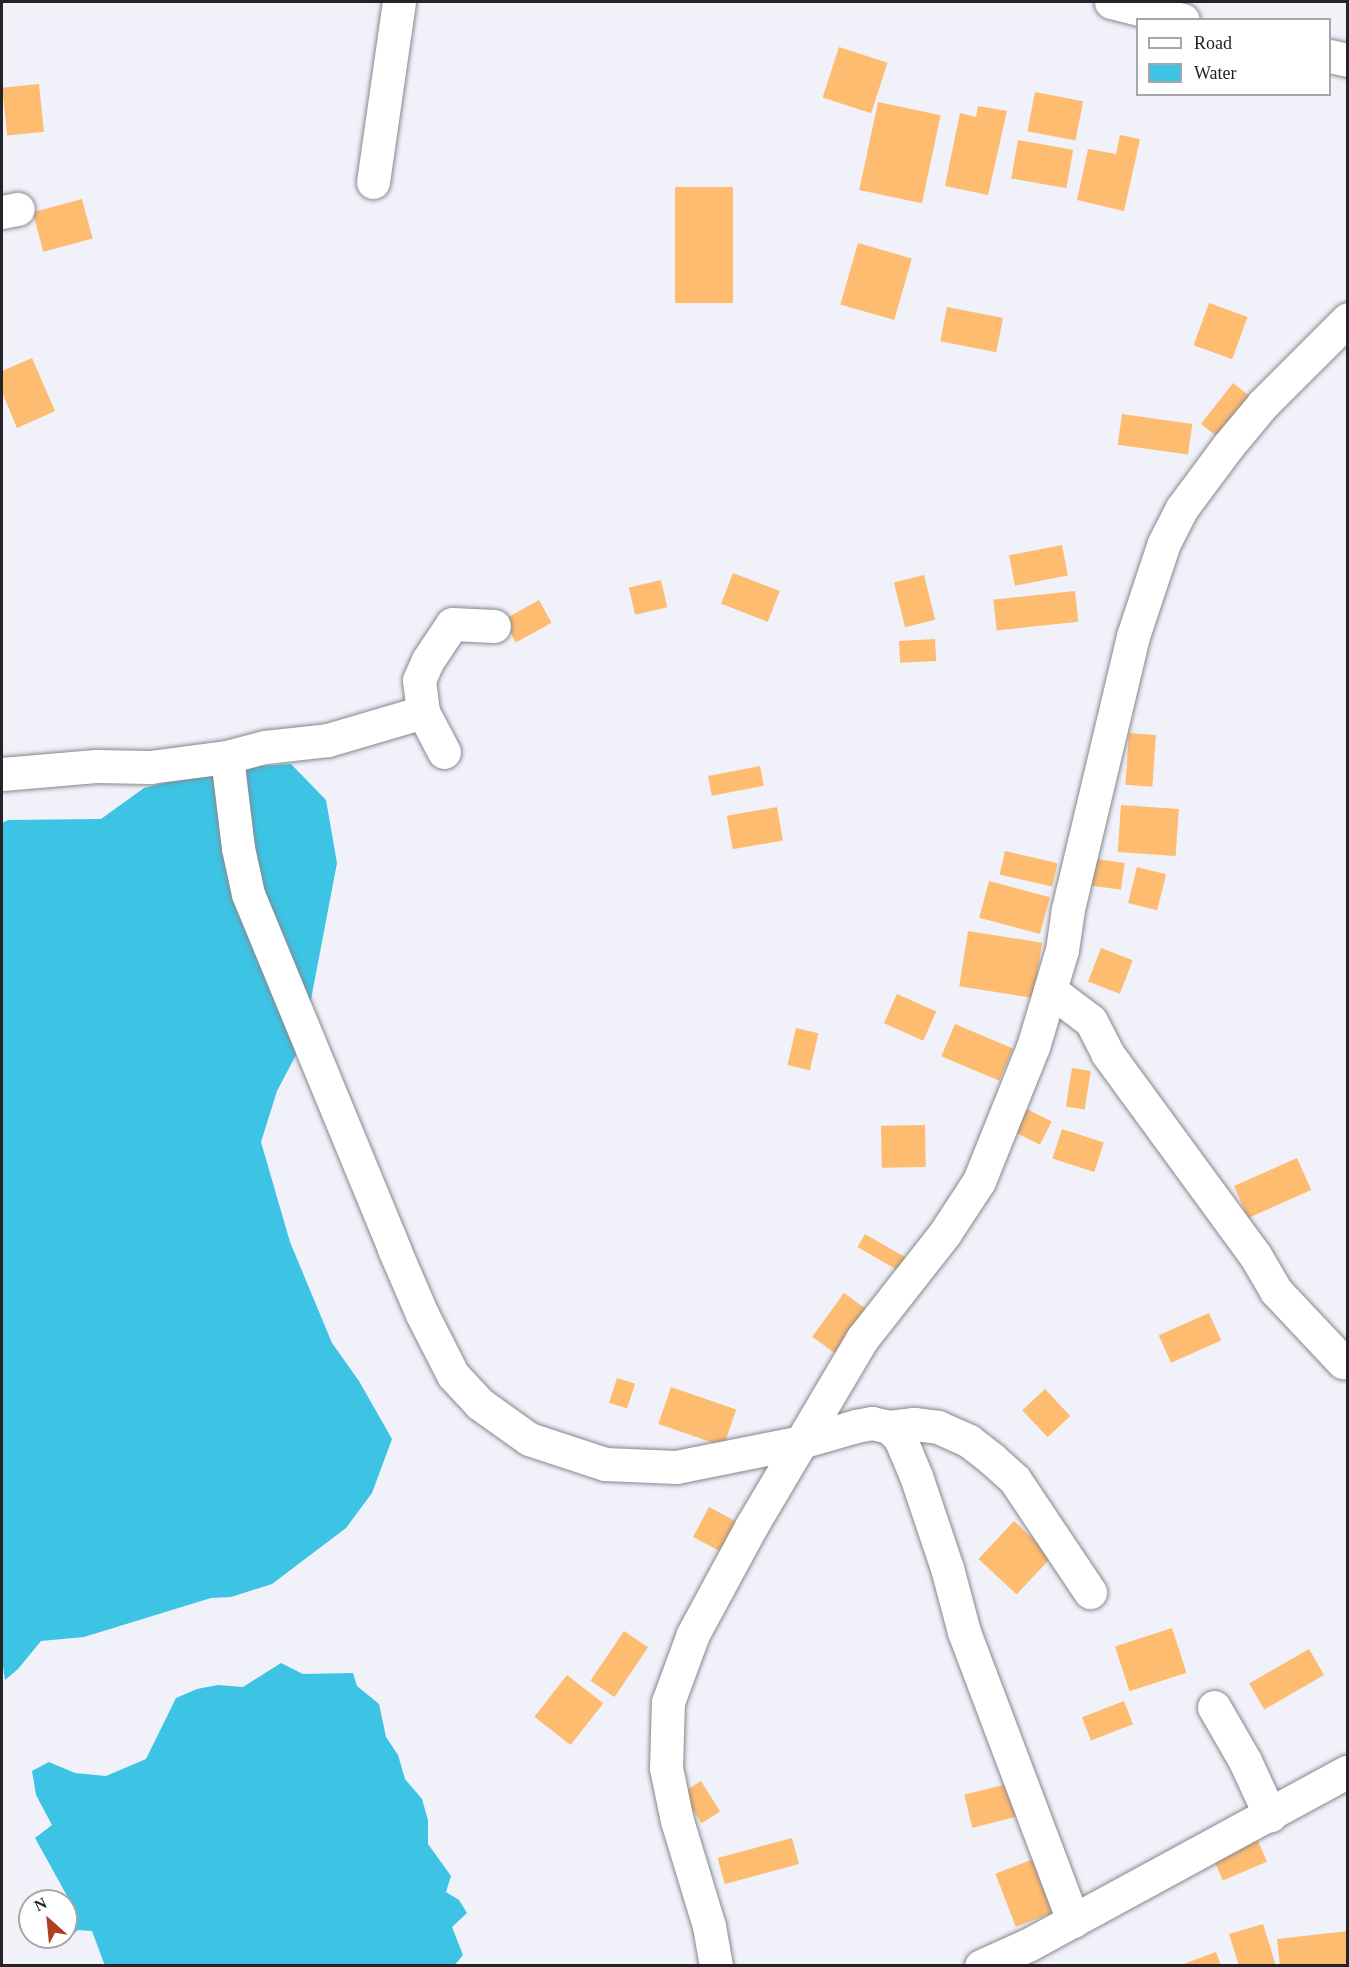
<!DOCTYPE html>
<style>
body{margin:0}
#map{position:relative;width:1349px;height:1967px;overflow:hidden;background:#f0f1f9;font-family:Georgia,serif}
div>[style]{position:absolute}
.water>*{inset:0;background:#3dc3e3}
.building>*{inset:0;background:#febc70;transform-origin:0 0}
.roads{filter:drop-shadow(0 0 2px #87878e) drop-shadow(0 0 2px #87878e)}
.minor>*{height:33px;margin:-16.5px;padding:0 16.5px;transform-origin:16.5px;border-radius:16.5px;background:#fff}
span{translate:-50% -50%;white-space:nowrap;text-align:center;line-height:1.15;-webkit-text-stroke:6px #fff;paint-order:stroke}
.frame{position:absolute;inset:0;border:3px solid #242427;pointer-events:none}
.legend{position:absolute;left:1136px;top:18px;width:195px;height:78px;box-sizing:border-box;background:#fff;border:2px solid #a7a7a9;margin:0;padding:8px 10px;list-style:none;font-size:18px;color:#242427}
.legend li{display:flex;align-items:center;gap:12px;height:30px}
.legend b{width:30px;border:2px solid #a7a7a9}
.north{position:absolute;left:18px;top:1889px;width:60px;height:60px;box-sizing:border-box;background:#fff;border:2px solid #a7a7a9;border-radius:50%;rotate:333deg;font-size:16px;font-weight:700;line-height:24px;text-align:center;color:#242427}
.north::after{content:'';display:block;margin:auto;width:21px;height:27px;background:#aa4221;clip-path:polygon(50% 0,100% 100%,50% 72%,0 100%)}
</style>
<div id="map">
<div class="water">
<i style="clip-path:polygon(291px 764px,326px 800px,337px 863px,309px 1010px,297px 1053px,277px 1091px,261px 1142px,290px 1242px,332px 1343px,359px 1381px,392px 1439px,372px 1493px,346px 1528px,272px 1584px,231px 1597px,211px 1598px,84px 1637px,41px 1641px,18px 1669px,5px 1680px,2px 1660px,2px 823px,8px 820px,101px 819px,144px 788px,216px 769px)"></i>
<i style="clip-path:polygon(281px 1663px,303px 1674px,353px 1673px,357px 1686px,379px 1704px,386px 1737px,398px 1755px,405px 1779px,422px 1799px,428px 1820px,428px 1844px,451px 1876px,446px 1892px,459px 1900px,467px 1913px,452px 1927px,463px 1955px,454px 1966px,105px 1966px,92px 1931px,78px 1930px,65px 1942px,66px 1916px,76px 1912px,35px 1838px,52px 1825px,36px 1795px,32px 1771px,49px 1762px,75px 1773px,106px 1776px,146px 1759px,176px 1698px,197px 1689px,218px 1685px,243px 1687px)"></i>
</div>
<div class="building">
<i style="left:839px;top:47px;width:51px;height:53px;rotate:18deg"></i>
<i style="left:39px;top:84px;width:48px;height:37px;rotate:84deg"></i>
<i style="left:1035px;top:92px;width:49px;height:40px;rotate:11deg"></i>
<i style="left:878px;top:102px;width:64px;height:90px;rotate:12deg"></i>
<i style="clip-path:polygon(978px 106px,1007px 111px,988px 195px,945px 186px,960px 113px,976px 117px)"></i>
<i style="clip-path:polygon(1120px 135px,1140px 139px,1124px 211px,1077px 200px,1088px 149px,1116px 154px)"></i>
<i style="left:1018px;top:140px;width:56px;height:39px;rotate:10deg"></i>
<i style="left:675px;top:187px;width:58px;height:116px"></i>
<i style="left:82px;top:199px;width:41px;height:51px;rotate:75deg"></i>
<i style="left:858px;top:243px;width:56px;height:64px;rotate:16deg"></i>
<i style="left:1209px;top:303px;width:41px;height:45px;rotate:20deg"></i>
<i style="left:947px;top:307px;width:57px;height:35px;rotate:11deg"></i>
<i style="clip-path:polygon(32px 358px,55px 411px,17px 428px,2px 392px,2px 371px)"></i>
<i style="left:1233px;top:383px;width:23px;height:52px;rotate:38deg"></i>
<i style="left:1122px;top:414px;width:71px;height:31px;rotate:8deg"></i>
<i style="left:1062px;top:545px;width:31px;height:54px;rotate:79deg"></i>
<i style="left:733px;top:573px;width:50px;height:33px;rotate:21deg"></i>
<i style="left:924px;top:575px;width:46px;height:31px;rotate:76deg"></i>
<i style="left:661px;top:580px;width:28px;height:33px;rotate:77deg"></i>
<i style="left:1075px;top:591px;width:31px;height:82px;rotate:84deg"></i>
<i style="left:539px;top:600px;width:26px;height:41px;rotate:61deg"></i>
<i style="left:935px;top:639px;width:22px;height:36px;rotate:87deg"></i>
<i style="left:1129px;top:733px;width:27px;height:52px;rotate:4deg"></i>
<i style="left:760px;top:766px;width:20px;height:53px;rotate:79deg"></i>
<i style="left:1121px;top:805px;width:58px;height:47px;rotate:4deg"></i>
<i style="left:777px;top:807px;width:34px;height:51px;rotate:80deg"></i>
<i style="left:1005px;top:851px;width:54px;height:24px;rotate:13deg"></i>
<i style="left:1089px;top:858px;width:36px;height:27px;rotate:8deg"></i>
<i style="left:1137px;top:867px;width:30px;height:37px;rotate:14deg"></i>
<i style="left:989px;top:881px;width:63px;height:38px;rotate:15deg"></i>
<i style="left:968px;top:931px;width:75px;height:56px;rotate:9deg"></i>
<i style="left:1101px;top:948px;width:34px;height:36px;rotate:21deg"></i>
<i style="left:897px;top:994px;width:43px;height:32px;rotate:24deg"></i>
<i style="left:955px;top:1024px;width:63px;height:35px;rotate:23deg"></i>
<i style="left:796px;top:1028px;width:23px;height:38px;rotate:13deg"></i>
<i style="left:1072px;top:1068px;width:19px;height:39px;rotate:9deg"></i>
<i style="left:1025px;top:1108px;width:30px;height:26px;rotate:27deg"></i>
<i style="left:925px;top:1125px;width:42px;height:44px;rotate:89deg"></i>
<i style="left:1062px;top:1129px;width:44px;height:31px;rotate:18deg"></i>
<i style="left:1297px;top:1158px;width:35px;height:69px;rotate:66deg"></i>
<i style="left:865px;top:1234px;width:51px;height:15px;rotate:30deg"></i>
<i style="left:844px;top:1293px;width:31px;height:54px;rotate:36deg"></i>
<i style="left:1209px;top:1313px;width:30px;height:55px;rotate:66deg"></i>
<i style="left:617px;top:1378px;width:19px;height:26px;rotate:18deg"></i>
<i style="left:671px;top:1387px;width:69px;height:39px;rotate:19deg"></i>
<i style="left:1045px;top:1389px;width:37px;height:31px;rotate:47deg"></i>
<i style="left:709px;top:1507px;width:34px;height:34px;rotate:28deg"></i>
<i style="left:1014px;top:1521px;width:52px;height:52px;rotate:43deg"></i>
<i style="left:1172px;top:1628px;width:47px;height:60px;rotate:72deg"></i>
<i style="left:624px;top:1631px;width:29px;height:60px;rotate:34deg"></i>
<i style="left:1309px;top:1649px;width:30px;height:69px;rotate:60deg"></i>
<i style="left:567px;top:1675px;width:46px;height:53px;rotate:38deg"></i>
<i style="left:1124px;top:1701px;width:25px;height:45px;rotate:69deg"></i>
<i style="left:1035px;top:1777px;width:34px;height:73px;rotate:76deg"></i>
<i style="left:701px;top:1781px;width:36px;height:22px;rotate:58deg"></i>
<i style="left:1256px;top:1836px;width:28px;height:48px;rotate:67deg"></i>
<i style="left:792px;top:1838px;width:27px;height:77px;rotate:75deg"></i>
<i style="left:1057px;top:1850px;width:57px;height:66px;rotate:69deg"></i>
<i style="clip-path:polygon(1263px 1924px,1276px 1966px,1239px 1966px,1229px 1934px)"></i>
<i style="clip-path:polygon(1348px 1931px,1348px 1966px,1280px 1966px,1277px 1939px)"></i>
<i style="clip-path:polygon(1216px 1952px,1221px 1966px,1181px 1966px,1181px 1965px)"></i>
</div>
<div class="roads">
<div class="minor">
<i style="left:1111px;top:2px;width:74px;rotate:14deg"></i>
<i style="left:1330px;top:56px;width:18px;rotate:13deg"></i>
<i style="left:373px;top:182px;width:182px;rotate:-81.8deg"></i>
<i style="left:2px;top:212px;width:16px;rotate:-11deg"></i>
<i style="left:444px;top:752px;width:45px;rotate:-117.7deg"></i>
<i style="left:423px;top:712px;width:32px;rotate:-97deg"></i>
<i style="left:419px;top:680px;width:22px;rotate:-66deg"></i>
<i style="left:428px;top:660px;width:43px;rotate:-56.3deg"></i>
<i style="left:452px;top:624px;width:42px;rotate:2.7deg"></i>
<i style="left:227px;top:757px;width:92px;rotate:83.1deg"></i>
<i style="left:238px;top:848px;width:47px;rotate:77.7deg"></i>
<i style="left:248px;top:894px;width:384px;rotate:67.6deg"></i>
<i style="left:394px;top:1249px;width:71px;rotate:66.7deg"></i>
<i style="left:422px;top:1314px;width:68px;rotate:63.1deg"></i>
<i style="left:453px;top:1375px;width:40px;rotate:47deg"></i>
<i style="left:480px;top:1404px;width:60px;rotate:35.5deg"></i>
<i style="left:529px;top:1439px;width:80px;rotate:18.2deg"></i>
<i style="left:605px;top:1464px;width:71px;rotate:2.4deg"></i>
<i style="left:676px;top:1467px;width:127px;rotate:-11.3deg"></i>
<i style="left:801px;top:1442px;width:57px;rotate:-16.2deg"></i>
<i style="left:856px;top:1426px;width:16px;rotate:-11deg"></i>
<i style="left:872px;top:1423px;width:17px;rotate:13deg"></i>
<i style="left:889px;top:1427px;width:16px;rotate:45deg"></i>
<i style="left:900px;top:1438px;width:41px;rotate:67.2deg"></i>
<i style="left:916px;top:1476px;width:97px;rotate:71.4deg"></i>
<i style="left:947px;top:1568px;width:66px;rotate:75.1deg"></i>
<i style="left:964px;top:1632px;width:309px;rotate:69.3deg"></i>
<i style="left:2px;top:774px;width:94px;rotate:-4.9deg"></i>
<i style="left:96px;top:766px;width:54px;rotate:1.1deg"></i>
<i style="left:150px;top:767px;width:78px;rotate:-7.4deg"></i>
<i style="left:227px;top:757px;width:39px;rotate:-15deg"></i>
<i style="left:265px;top:747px;width:63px;rotate:-6.3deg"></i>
<i style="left:328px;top:740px;width:99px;rotate:-16.4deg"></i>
<i style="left:1050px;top:990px;width:51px;rotate:37.1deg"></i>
<i style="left:1091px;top:1021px;width:36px;rotate:63deg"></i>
<i style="left:1107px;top:1053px;width:250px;rotate:53.8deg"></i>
<i style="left:1255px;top:1255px;width:42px;rotate:59.7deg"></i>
<i style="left:1276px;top:1291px;width:98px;rotate:46.7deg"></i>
<i style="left:889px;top:1427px;width:25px;rotate:-7deg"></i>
<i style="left:914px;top:1424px;width:24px;rotate:7deg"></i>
<i style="left:938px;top:1427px;width:34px;rotate:24deg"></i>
<i style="left:969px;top:1441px;width:29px;rotate:38deg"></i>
<i style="left:992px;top:1459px;width:31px;rotate:42deg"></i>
<i style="left:1015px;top:1480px;width:135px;rotate:56.2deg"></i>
<i style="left:1214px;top:1707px;width:62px;rotate:60.1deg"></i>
<i style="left:1245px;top:1761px;width:60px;rotate:65.2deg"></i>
<i style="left:716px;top:1966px;width:41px;rotate:-99.9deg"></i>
<i style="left:709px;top:1926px;width:110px;rotate:-106.9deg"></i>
<i style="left:677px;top:1821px;width:54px;rotate:-101.7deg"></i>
<i style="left:666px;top:1768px;width:66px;rotate:-88.3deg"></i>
<i style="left:668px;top:1702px;width:72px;rotate:-69.8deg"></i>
<i style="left:693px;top:1634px;width:124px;rotate:-61.6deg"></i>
<i style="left:752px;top:1525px;width:216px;rotate:-59.4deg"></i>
<i style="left:862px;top:1339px;width:135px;rotate:-51.9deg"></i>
<i style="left:945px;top:1233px;width:62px;rotate:-56.8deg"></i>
<i style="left:979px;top:1181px;width:144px;rotate:-68.1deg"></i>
<i style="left:1033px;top:1047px;width:101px;rotate:-73.4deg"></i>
<i style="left:1062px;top:950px;width:41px;rotate:-81.7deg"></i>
<i style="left:1068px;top:909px;width:281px;rotate:-76.6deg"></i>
<i style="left:1133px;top:636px;width:98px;rotate:-71.6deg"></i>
<i style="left:1164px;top:543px;width:39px;rotate:-63deg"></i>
<i style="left:1182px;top:508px;width:77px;rotate:-53.4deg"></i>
<i style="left:1228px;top:446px;width:55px;rotate:-50.2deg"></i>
<i style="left:1263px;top:404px;width:120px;rotate:-45deg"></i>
<i style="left:981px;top:1966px;width:51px;rotate:-24.1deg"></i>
<i style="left:1028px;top:1945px;width:364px;rotate:-28.5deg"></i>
</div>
</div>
<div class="frame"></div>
<ul class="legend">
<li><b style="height:8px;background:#fff"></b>Road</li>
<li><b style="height:16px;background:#3dc3e3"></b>Water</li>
</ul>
<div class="north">N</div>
</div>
